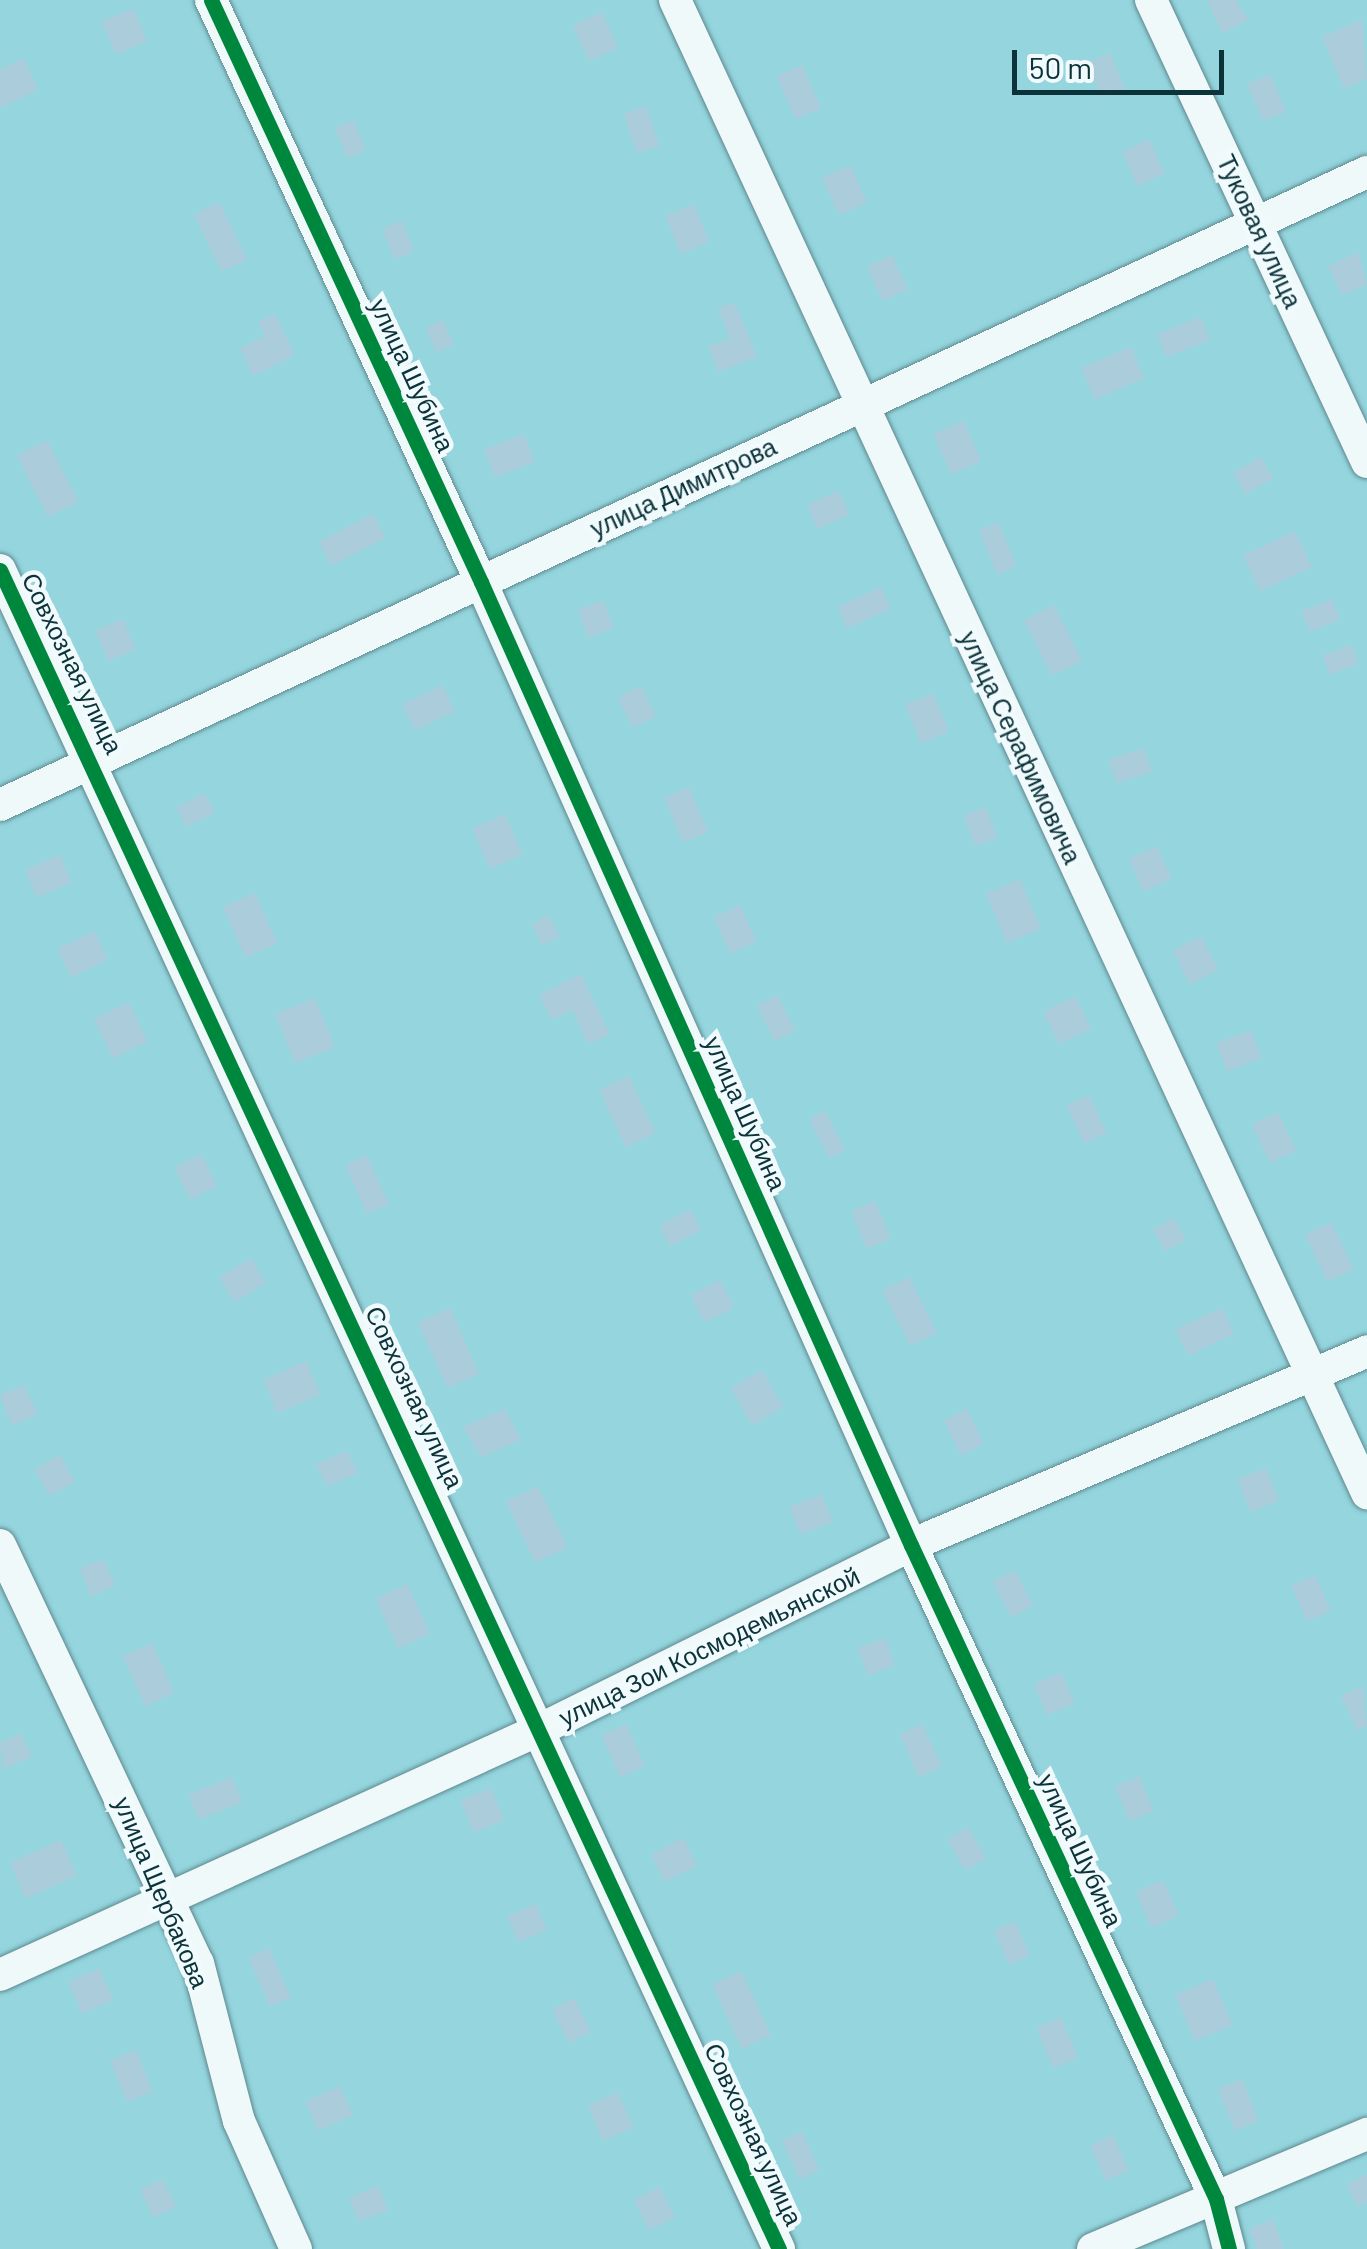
<!DOCTYPE html>
<meta charset="utf-8">
<style>
body{margin:0}
#map{position:relative;width:1367px;height:2249px;overflow:hidden;background:#94d5de;font-family:Barlow,sans-serif}
div>[style]{position:absolute}
.building>*{inset:0;background:#abccdb;transform-origin:0 0}
.roads{filter:drop-shadow(0 0 2px #5f898f) drop-shadow(0 0 2px #5f898f)}
.minor>*{height:32px;margin:-16px;padding:0 16px;transform-origin:16px;border-radius:16px;background:#eff9fa}
.cycleway>*{height:15px;margin:-7.5px;padding:0 7.5px;transform-origin:7.5px;border-radius:7.5px;background:#00873e}
span{translate:-50% -50%;white-space:nowrap;text-align:center;line-height:1.15;-webkit-text-stroke:9px #f1fbfd;paint-order:stroke}
.street-label{font-size:25px;color:#0b3339}
.scale{position:absolute;left:1012px;top:50px;width:212px;height:45px;box-sizing:border-box;border:5px solid #0b3339;border-top:0;padding-left:12px;font-size:30px;line-height:35px;white-space:nowrap;color:#0b3339;-webkit-text-stroke:8px #f1fbfd;paint-order:stroke}
</style>
<div id="map">
<div class="building">
<i style="clip-path:polygon(1207px 0,1236px 0,1248px 20px,1222px 33px)"></i>
<i style="left:133px;top:8px;width:36px;height:34px;rotate:67deg"></i>
<i style="left:602px;top:12px;width:39px;height:32px;rotate:66deg"></i>
<i style="clip-path:polygon(1362px 19px,1367px 79px,1344px 89px,1322px 37px)"></i>
<i style="left:1110px;top:53px;width:38px;height:25px;rotate:67deg"></i>
<i style="clip-path:polygon(24px 58px,38px 90px,0 108px,0 70px)"></i>
<i style="left:802px;top:65px;width:47px;height:28px;rotate:66deg"></i>
<i style="left:1270px;top:74px;width:41px;height:25px;rotate:67deg"></i>
<i style="left:646px;top:106px;width:42px;height:24px;rotate:71deg"></i>
<i style="left:353px;top:120px;width:33px;height:20px;rotate:67deg"></i>
<i style="left:1149px;top:139px;width:38px;height:30px;rotate:65deg"></i>
<i style="left:850px;top:165px;width:41px;height:31px;rotate:65deg"></i>
<i style="left:219px;top:202px;width:64px;height:28px;rotate:64deg"></i>
<i style="left:694px;top:204px;width:41px;height:31px;rotate:68deg"></i>
<i style="left:402px;top:221px;width:33px;height:21px;rotate:69deg"></i>
<i style="clip-path:polygon(1358px 252px,1367px 284px,1342px 296px,1328px 266px)"></i>
<i style="left:892px;top:255px;width:38px;height:28px;rotate:65deg"></i>
<i style="clip-path:polygon(735px 303px,757px 357px,718px 372px,708px 346px,730px 339px,718px 308px)"></i>
<i style="clip-path:polygon(275px 314px,295px 355px,253px 376px,240px 348px,265px 336px,258px 321px)"></i>
<i style="left:1201px;top:317px;width:25px;height:47px;rotate:69deg"></i>
<i style="left:443px;top:320px;width:27px;height:19px;rotate:66deg"></i>
<i style="left:1131px;top:347px;width:34px;height:54px;rotate:67deg"></i>
<i style="left:964px;top:421px;width:44px;height:33px;rotate:67deg"></i>
<i style="left:524px;top:434px;width:30px;height:43px;rotate:69deg"></i>
<i style="left:47px;top:440px;width:69px;height:34px;rotate:63deg"></i>
<i style="left:1261px;top:457px;width:25px;height:32px;rotate:61deg"></i>
<i style="left:839px;top:491px;width:26px;height:35px;rotate:67deg"></i>
<i style="left:373px;top:514px;width:27px;height:61px;rotate:63deg"></i>
<i style="left:998px;top:522px;width:48px;height:21px;rotate:67deg"></i>
<i style="left:1295px;top:531px;width:40px;height:57px;rotate:65deg"></i>
<i style="left:881px;top:587px;width:24px;height:48px;rotate:66deg"></i>
<i style="left:1332px;top:599px;width:22px;height:33px;rotate:68deg"></i>
<i style="left:603px;top:600px;width:30px;height:27px;rotate:69deg"></i>
<i style="left:1054px;top:605px;width:62px;height:34px;rotate:63deg"></i>
<i style="left:123px;top:619px;width:33px;height:30px;rotate:67deg"></i>
<i style="left:1352px;top:645px;width:20px;height:31px;rotate:70deg"></i>
<i style="left:443px;top:685px;width:29px;height:45px;rotate:65deg"></i>
<i style="left:641px;top:686px;width:34px;height:26px;rotate:64deg"></i>
<i style="left:933px;top:693px;width:42px;height:30px;rotate:68deg"></i>
<i style="left:1144px;top:748px;width:25px;height:37px;rotate:72deg"></i>
<i style="left:689px;top:787px;width:49px;height:27px;rotate:67deg"></i>
<i style="left:205px;top:793px;width:22px;height:32px;rotate:63deg"></i>
<i style="left:986px;top:807px;width:33px;height:24px;rotate:69deg"></i>
<i style="left:505px;top:814px;width:44px;height:36px;rotate:66deg"></i>
<i style="left:1157px;top:846px;width:36px;height:31px;rotate:66deg"></i>
<i style="left:60px;top:855px;width:30px;height:38px;rotate:67deg"></i>
<i style="left:1020px;top:879px;width:54px;height:37px;rotate:67deg"></i>
<i style="left:255px;top:893px;width:55px;height:35px;rotate:66deg"></i>
<i style="left:740px;top:905px;width:40px;height:29px;rotate:65deg"></i>
<i style="clip-path:polygon(548px 915px,560px 937px,542px 945px,532px 925px)"></i>
<i style="left:94px;top:931px;width:32px;height:41px;rotate:64deg"></i>
<i style="left:1201px;top:936px;width:38px;height:32px;rotate:63deg"></i>
<i style="clip-path:polygon(581px 974px,610px 1035px,588px 1044px,572px 1010px,552px 1020px,539px 995px)"></i>
<i style="left:777px;top:995px;width:40px;height:23px;rotate:63deg"></i>
<i style="left:1075px;top:996px;width:36px;height:36px;rotate:63deg"></i>
<i style="left:315px;top:998px;width:53px;height:43px;rotate:68deg"></i>
<i style="left:129px;top:1002px;width:44px;height:39px;rotate:65deg"></i>
<i style="left:1251px;top:1030px;width:30px;height:37px;rotate:69deg"></i>
<i style="left:629px;top:1076px;width:63px;height:33px;rotate:65deg"></i>
<i style="left:1089px;top:1095px;width:42px;height:25px;rotate:65deg"></i>
<i style="left:825px;top:1111px;width:44px;height:18px;rotate:63deg"></i>
<i style="left:1278px;top:1112px;width:43px;height:29px;rotate:65deg"></i>
<i style="left:201px;top:1154px;width:36px;height:30px;rotate:63deg"></i>
<i style="left:367px;top:1155px;width:54px;height:24px;rotate:66deg"></i>
<i style="left:875px;top:1201px;width:41px;height:26px;rotate:67deg"></i>
<i style="left:690px;top:1209px;width:24px;height:35px;rotate:62deg"></i>
<i style="left:1174px;top:1218px;width:25px;height:24px;rotate:61deg"></i>
<i style="left:1331px;top:1222px;width:52px;height:29px;rotate:64deg"></i>
<i style="left:251px;top:1258px;width:29px;height:37px;rotate:59deg"></i>
<i style="left:909px;top:1277px;width:62px;height:30px;rotate:63deg"></i>
<i style="left:720px;top:1280px;width:31px;height:33px;rotate:63deg"></i>
<i style="left:450px;top:1308px;width:72px;height:35px;rotate:66deg"></i>
<i style="left:1222px;top:1308px;width:29px;height:51px;rotate:65deg"></i>
<i style="left:306px;top:1361px;width:36px;height:47px;rotate:66deg"></i>
<i style="left:762px;top:1370px;width:43px;height:36px;rotate:60deg"></i>
<i style="clip-path:polygon(23px 1385px,38px 1414px,12px 1426px,0 1395px)"></i>
<i style="clip-path:polygon(505px 1409px,521px 1440px,481px 1457px,463px 1427px)"></i>
<i style="left:967px;top:1409px;width:39px;height:26px;rotate:64deg"></i>
<i style="clip-path:polygon(346px 1451px,359px 1473px,327px 1486px,316px 1464px)"></i>
<i style="left:60px;top:1455px;width:31px;height:29px;rotate:61deg"></i>
<i style="left:1266px;top:1468px;width:35px;height:31px;rotate:68deg"></i>
<i style="left:538px;top:1486px;width:68px;height:36px;rotate:64deg"></i>
<i style="left:822px;top:1494px;width:30px;height:35px;rotate:69deg"></i>
<i style="clip-path:polygon(103px 1559px,115px 1585px,91px 1597px,80px 1568px)"></i>
<i style="left:1015px;top:1570px;width:40px;height:25px;rotate:63deg"></i>
<i style="left:1315px;top:1575px;width:39px;height:26px;rotate:66deg"></i>
<i style="left:407px;top:1584px;width:55px;height:35px;rotate:65deg"></i>
<i style="left:885px;top:1638px;width:29px;height:29px;rotate:70deg"></i>
<i style="left:152px;top:1643px;width:55px;height:32px;rotate:66deg"></i>
<i style="left:1061px;top:1672px;width:34px;height:30px;rotate:66deg"></i>
<i style="clip-path:polygon(1363px 1686px,1367px 1726px,1358px 1731px,1341px 1696px)"></i>
<i style="left:626px;top:1724px;width:46px;height:27px;rotate:66deg"></i>
<i style="left:922px;top:1724px;width:47px;height:25px;rotate:65deg"></i>
<i style="clip-path:polygon(21px 1733px,32px 1757px,3px 1769px,0 1743px)"></i>
<i style="left:1139px;top:1776px;width:38px;height:26px;rotate:67deg"></i>
<i style="left:232px;top:1777px;width:27px;height:47px;rotate:68deg"></i>
<i style="left:491px;top:1788px;width:35px;height:33px;rotate:68deg"></i>
<i style="left:968px;top:1827px;width:36px;height:24px;rotate:60deg"></i>
<i style="left:683px;top:1838px;width:31px;height:36px;rotate:63deg"></i>
<i style="left:61px;top:1840px;width:39px;height:56px;rotate:66deg"></i>
<i style="left:1163px;top:1880px;width:39px;height:30px;rotate:66deg"></i>
<i style="left:536px;top:1904px;width:28px;height:31px;rotate:67deg"></i>
<i style="left:1015px;top:1921px;width:38px;height:23px;rotate:67deg"></i>
<i style="left:269px;top:1948px;width:54px;height:23px;rotate:66deg"></i>
<i style="left:99px;top:1968px;width:35px;height:34px;rotate:66deg"></i>
<i style="left:741px;top:1971px;width:71px;height:32px;rotate:65deg"></i>
<i style="left:1213px;top:1979px;width:50px;height:41px;rotate:67deg"></i>
<i style="left:574px;top:1998px;width:38px;height:25px;rotate:63deg"></i>
<i style="left:1061px;top:2017px;width:44px;height:27px;rotate:67deg"></i>
<i style="left:136px;top:2050px;width:45px;height:28px;rotate:68deg"></i>
<i style="left:1242px;top:2079px;width:45px;height:26px;rotate:68deg"></i>
<i style="left:340px;top:2086px;width:32px;height:38px;rotate:66deg"></i>
<i style="left:618px;top:2092px;width:39px;height:33px;rotate:67deg"></i>
<i style="left:802px;top:2131px;width:43px;height:22px;rotate:66deg"></i>
<i style="left:1113px;top:2135px;width:39px;height:25px;rotate:66deg"></i>
<i style="clip-path:polygon(1367px 2174px,1367px 2202px,1357px 2207px,1347px 2184px)"></i>
<i style="left:163px;top:2179px;width:31px;height:25px;rotate:65deg"></i>
<i style="left:379px;top:2186px;width:26px;height:32px;rotate:69deg"></i>
<i style="left:660px;top:2187px;width:34px;height:29px;rotate:64deg"></i>
<i style="clip-path:polygon(1273px 2219px,1284px 2249px,1257px 2249px,1249px 2229px)"></i>
</div>
<div class="roads">
<div class="minor">
<i style="left:211px;top:0;width:642px;rotate:65.11deg"></i>
<i style="left:481px;top:582px;width:1055px;rotate:65.94deg"></i>
<i style="left:911px;top:1545px;width:722px;rotate:65deg"></i>
<i style="left:1216px;top:2199px;width:52px;rotate:75.4deg"></i>
<i style="left:675px;top:0;width:1646px;rotate:65.13deg"></i>
<i style="left:1151px;top:0;width:510px;rotate:64.94deg"></i>
<i style="left:0;top:570px;width:1851px;rotate:65.11deg"></i>
<i style="left:0;top:805px;width:1506px;rotate:-24.85deg"></i>
<i style="left:0;top:1545px;width:463px;rotate:64.7deg"></i>
<i style="left:198px;top:1963px;width:163px;rotate:75.5deg"></i>
<i style="left:239px;top:2121px;width:140px;rotate:66deg"></i>
<i style="left:0;top:1975px;width:594px;rotate:-24.45deg"></i>
<i style="left:541px;top:1729px;width:413px;rotate:-26.4deg"></i>
<i style="left:911px;top:1545px;width:496px;rotate:-23deg"></i>
<i style="left:1093px;top:2249px;width:297px;rotate:-22.8deg"></i>
</div>
</div>
<div class="cycleway">
<i style="left:211px;top:0;width:642px;rotate:65.11deg"></i>
<i style="left:481px;top:582px;width:1055px;rotate:65.94deg"></i>
<i style="left:911px;top:1545px;width:722px;rotate:65deg"></i>
<i style="left:1216px;top:2199px;width:52px;rotate:75.4deg"></i>
<i style="left:0;top:570px;width:1851px;rotate:65.11deg"></i>
</div>
<div class="street-label">
<span style="left:1260px;top:231px;rotate:65deg">Туковая улица</span>
<span style="left:413px;top:375px;rotate:65deg">улица Шубина</span>
<span style="left:683px;top:487px;rotate:-25deg">улица Димитрова</span>
<span style="left:73px;top:663px;rotate:64deg">Совхозная улица</span>
<span style="left:1021px;top:747px;rotate:65deg">улица Серафимовича</span>
<span style="left:746px;top:1113px;rotate:66deg">улица Шубина</span>
<span style="left:415px;top:1397px;rotate:65deg">Совхозная улица</span>
<span style="left:709px;top:1646px;rotate:-26deg">улица Зои Космодемьянской</span>
<span style="left:1081px;top:1850px;rotate:65deg">улица Шубина</span>
<span style="left:162px;top:1892px;rotate:67deg">улица Щербакова</span>
<span style="left:754px;top:2134px;rotate:65deg">Совхозная улица</span>
</div>
<div class="scale">50 m</div>
</div>
